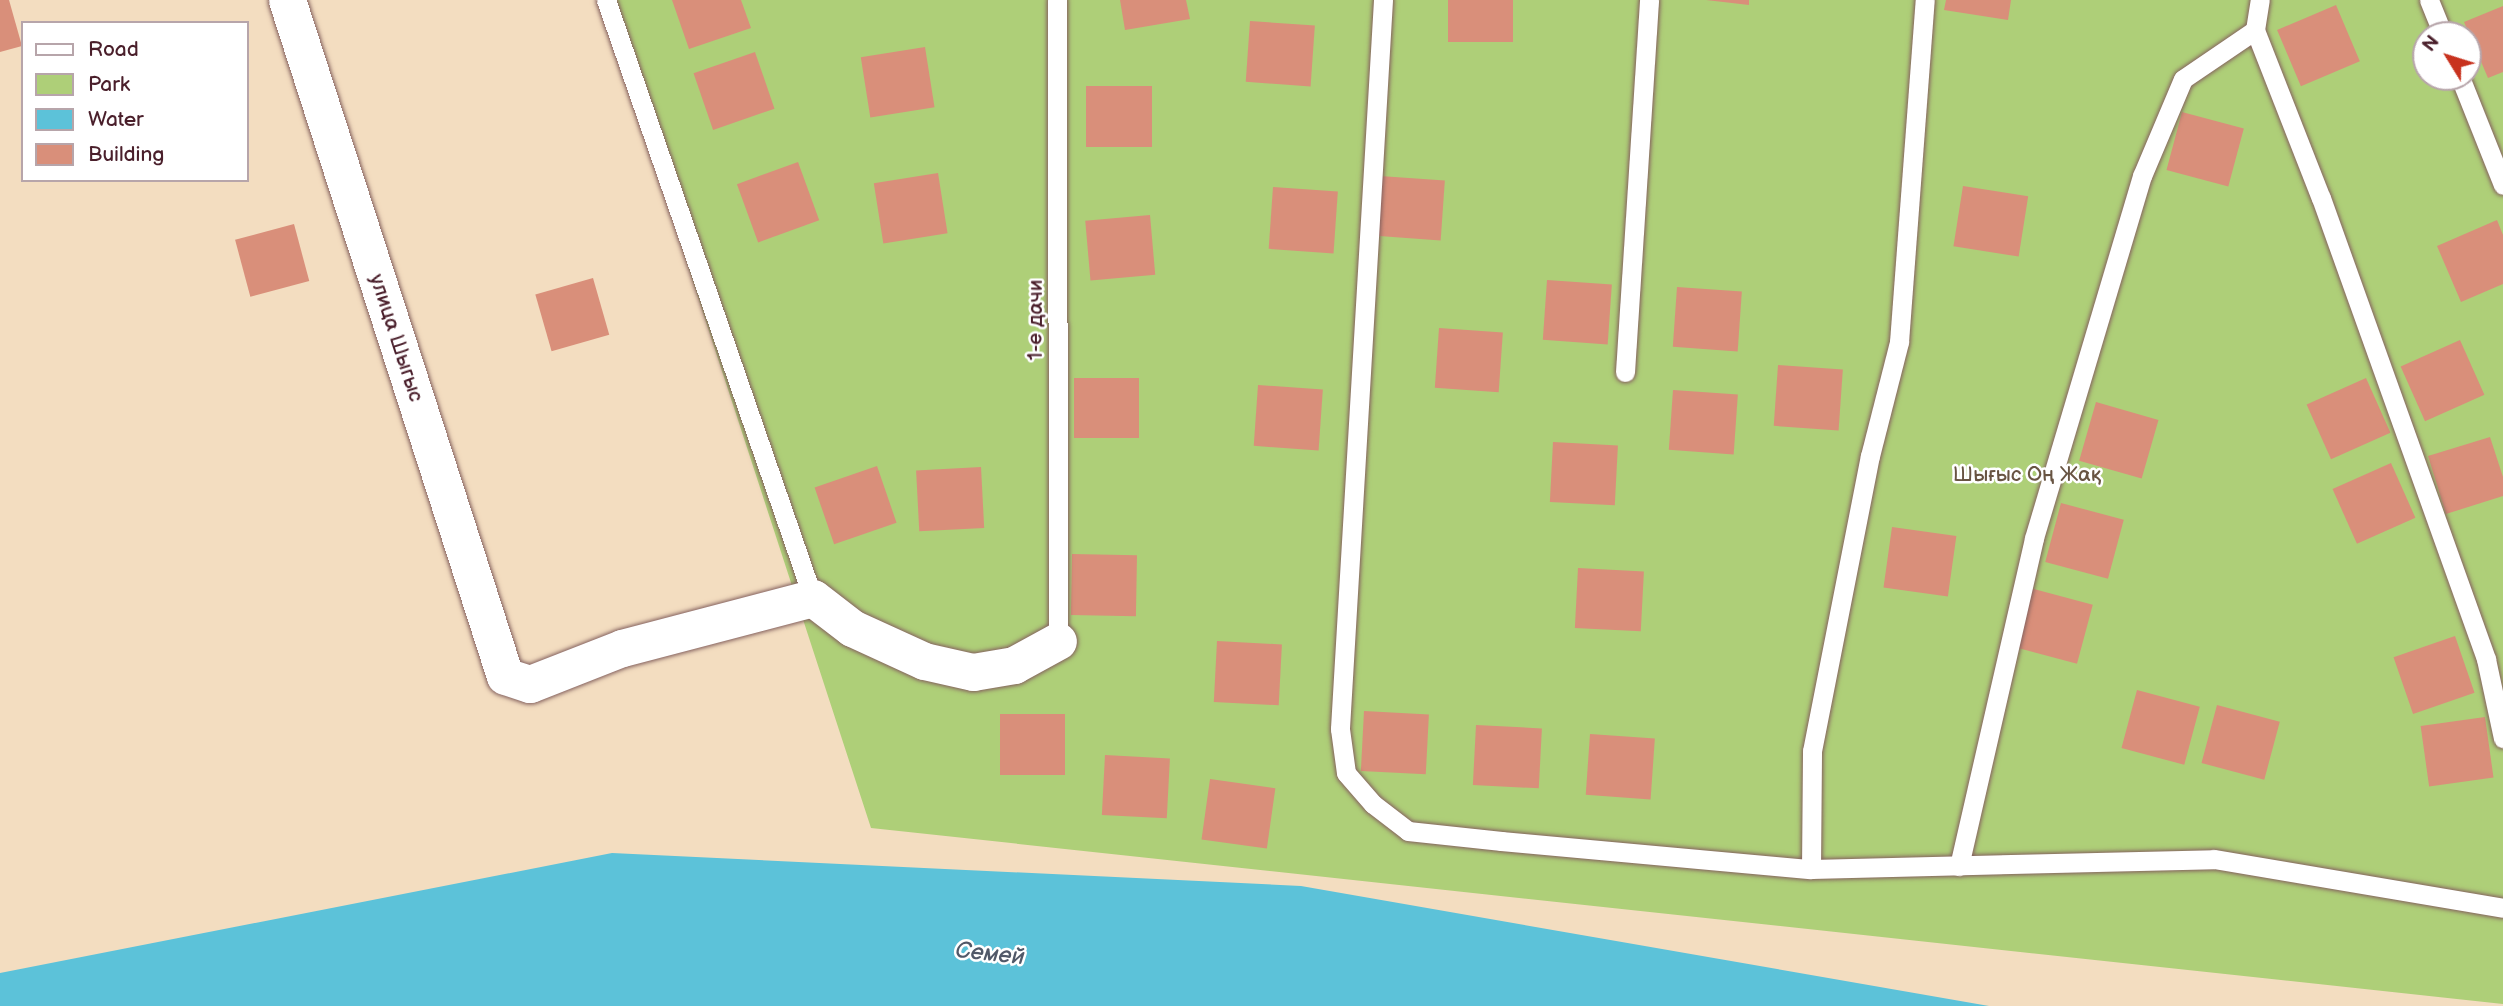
<!DOCTYPE html>
<meta charset="utf-8">
<style>
body{margin:0}
#map{position:relative;width:2503px;height:1006px;overflow:hidden;background:#f3ddc0;font-family:"Balsamiq Sans",sans-serif}
div>[style]{position:absolute}
.green>*{inset:0;background:#aecf78}
.water>*{inset:0;background:#5cc2d9}
.building>*{inset:0;background:#d98f7a;transform-origin:0 0}
.roads{filter:drop-shadow(0 0 2px #85625f) drop-shadow(0 0 2px #85625f)}
.lane>*{height:19px;margin:-9.5px;padding:0 9.5px;transform-origin:9.5px;border-radius:9.5px;background:#fff}
.street>*{height:37px;margin:-18.5px;padding:0 18.5px;transform-origin:18.5px;border-radius:18.5px;background:#fff}
span{translate:-50% -50%;white-space:nowrap;text-align:center;line-height:1.15;-webkit-text-stroke:5px #fff;paint-order:stroke}
.street-label{font-size:21px;color:#4a1f2b}
.park-label{font-size:21px;color:#685442}
.water-label{font-size:23px;color:#505868;font-style:italic}
.legend{position:absolute;left:21px;top:21px;width:228px;height:161px;box-sizing:border-box;background:#fff;border:2px solid #b7a5aa;margin:0;padding:9px 12px;list-style:none;font-size:21px;color:#4a1f2b}
.legend li{display:flex;align-items:center;gap:14px;height:35px}
.legend b{width:35px;border:2px solid #b7a5aa}
.north{position:absolute;left:2412px;top:21px;width:70px;height:70px;box-sizing:border-box;background:#fff;border:2px solid #b7a5aa;border-radius:50%;rotate:308deg;font-size:19px;font-weight:700;line-height:28px;text-align:center;color:#4a1f2b}
.north::after{content:'';display:block;margin:auto;width:24px;height:32px;background:#c8321e;clip-path:polygon(50% 0,100% 100%,50% 72%,0 100%)}
</style>
<div id="map">
<div class="green">
<i style="clip-path:polygon(evenodd,601px 0,2503px 0,2503px 1004px,871px 828px,601px 0,2426px 35px,2468px 35px,2468px 77px,2426px 77px,2426px 35px)"></i>
</div>
<div class="water">
<i style="clip-path:polygon(612px 853px,1301px 886px,1989px 1006px,0 1006px,0 973px)"></i>
</div>
<div class="building">
<i style="clip-path:polygon(0 0,9px 0,22px 46px,0 52px)"></i>
<i style="clip-path:polygon(672px 0,741px 0,751px 28px,689px 49px)"></i>
<i style="clip-path:polygon(1120px 0,1186px 0,1190px 19px,1125px 30px)"></i>
<i style="left:1448px;top:0;width:65px;height:42px"></i>
<i style="clip-path:polygon(1706px 0,1749px 0,1749px 5px)"></i>
<i style="clip-path:polygon(1946px 0,2011px 0,2008px 20px,1944px 10px)"></i>
<i style="left:2336px;top:5px;width:61px;height:64px;rotate:67deg"></i>
<i style="clip-path:polygon(2503px 6px,2503px 72px,2488px 78px,2464px 22px)"></i>
<i style="left:1250px;top:21px;width:65px;height:61px;rotate:4deg"></i>
<i style="left:925px;top:47px;width:61px;height:65px;rotate:81deg"></i>
<i style="left:755px;top:52px;width:60px;height:65px;rotate:71deg"></i>
<i style="left:1086px;top:86px;width:66px;height:61px"></i>
<i style="left:2182px;top:112px;width:64px;height:60px;rotate:15deg"></i>
<i style="left:798px;top:162px;width:62px;height:65px;rotate:70deg"></i>
<i style="left:938px;top:173px;width:61px;height:65px;rotate:81deg"></i>
<i style="left:1380px;top:176px;width:65px;height:60px;rotate:4deg"></i>
<i style="left:1963px;top:186px;width:66px;height:61px;rotate:9deg"></i>
<i style="left:1273px;top:187px;width:65px;height:62px;rotate:4deg"></i>
<i style="left:1150px;top:215px;width:60px;height:65px;rotate:85deg"></i>
<i style="clip-path:polygon(2497px 220px,2503px 235px,2503px 284px,2461px 302px,2437px 246px)"></i>
<i style="left:294px;top:224px;width:59px;height:61px;rotate:75deg"></i>
<i style="left:593px;top:278px;width:59px;height:60px;rotate:74deg"></i>
<i style="left:1547px;top:280px;width:65px;height:60px;rotate:4deg"></i>
<i style="left:1677px;top:287px;width:65px;height:60px;rotate:4deg"></i>
<i style="left:1439px;top:328px;width:64px;height:60px;rotate:4deg"></i>
<i style="left:2460px;top:340px;width:60px;height:65px;rotate:66deg"></i>
<i style="left:1778px;top:365px;width:65px;height:61px;rotate:4deg"></i>
<i style="left:1074px;top:378px;width:65px;height:60px"></i>
<i style="left:2366px;top:378px;width:60px;height:65px;rotate:66deg"></i>
<i style="left:1258px;top:385px;width:65px;height:61px;rotate:4deg"></i>
<i style="left:1673px;top:390px;width:65px;height:60px;rotate:4deg"></i>
<i style="left:2096px;top:402px;width:65px;height:61px;rotate:16deg"></i>
<i style="clip-path:polygon(2490px 437px,2503px 477px,2503px 496px,2446px 514px,2428px 456px)"></i>
<i style="left:1553px;top:442px;width:65px;height:60px;rotate:3deg"></i>
<i style="left:2391px;top:463px;width:60px;height:64px;rotate:66deg"></i>
<i style="left:877px;top:466px;width:60px;height:66px;rotate:71deg"></i>
<i style="left:981px;top:467px;width:61px;height:65px;rotate:87deg"></i>
<i style="left:2061px;top:503px;width:65px;height:61px;rotate:15deg"></i>
<i style="left:1892px;top:527px;width:65px;height:61px;rotate:8deg"></i>
<i style="left:1072px;top:554px;width:65px;height:61px;rotate:1deg"></i>
<i style="left:1578px;top:568px;width:66px;height:60px;rotate:3deg"></i>
<i style="left:2030px;top:588px;width:65px;height:61px;rotate:15deg"></i>
<i style="left:2455px;top:636px;width:60px;height:65px;rotate:71deg"></i>
<i style="left:1217px;top:641px;width:65px;height:61px;rotate:3deg"></i>
<i style="left:2137px;top:690px;width:65px;height:60px;rotate:15deg"></i>
<i style="left:2217px;top:705px;width:65px;height:60px;rotate:15deg"></i>
<i style="left:1364px;top:711px;width:65px;height:60px;rotate:3deg"></i>
<i style="left:1000px;top:714px;width:65px;height:61px"></i>
<i style="left:2485px;top:717px;width:61px;height:65px;rotate:82deg"></i>
<i style="left:1476px;top:725px;width:66px;height:60px;rotate:3deg"></i>
<i style="left:1590px;top:734px;width:65px;height:61px;rotate:4deg"></i>
<i style="left:1105px;top:755px;width:65px;height:60px;rotate:3deg"></i>
<i style="left:1210px;top:779px;width:66px;height:61px;rotate:8deg"></i>
</div>
<div class="roads">
<div class="lane">
<i style="left:606px;top:0;width:633px;rotate:70.91deg"></i>
<i style="left:1057px;top:0;width:641px;rotate:89.91deg"></i>
<i style="left:1383px;top:0;width:730px;rotate:93.38deg"></i>
<i style="left:1340px;top:729px;width:44px;rotate:82.2deg"></i>
<i style="left:1346px;top:773px;width:41px;rotate:48.9deg"></i>
<i style="left:1373px;top:804px;width:44px;rotate:37.6deg"></i>
<i style="left:1408px;top:831px;width:94px;rotate:6.1deg"></i>
<i style="left:1501px;top:841px;width:311px;rotate:5.2deg"></i>
<i style="left:1811px;top:869px;width:403px;rotate:-1.4deg"></i>
<i style="left:2214px;top:859px;width:293px;rotate:9.6deg"></i>
<i style="left:2429px;top:0;width:38px;rotate:68deg"></i>
<i style="left:2255px;top:30px;width:180px;rotate:68.6deg"></i>
<i style="left:2321px;top:198px;width:490px;rotate:70.3deg"></i>
<i style="left:2486px;top:659px;width:81px;rotate:77.9deg"></i>
<i style="left:2460px;top:77px;width:116px;rotate:68.3deg"></i>
<i style="left:1625px;top:372px;width:373px;rotate:-86.3deg"></i>
<i style="left:1959px;top:866px;width:336px;rotate:-77.1deg"></i>
<i style="left:2034px;top:538px;width:378px;rotate:-73.4deg"></i>
<i style="left:2142px;top:176px;width:105px;rotate:-67.1deg"></i>
<i style="left:2183px;top:79px;width:87px;rotate:-34.2deg"></i>
<i style="left:2255px;top:30px;width:30px;rotate:-81deg"></i>
<i style="left:1811px;top:869px;width:118px;rotate:-89.5deg"></i>
<i style="left:1812px;top:751px;width:301px;rotate:-78.9deg"></i>
<i style="left:1870px;top:456px;width:118px;rotate:-75.7deg"></i>
<i style="left:1899px;top:342px;width:343px;rotate:-85.7deg"></i>
</div>
<div class="street">
<i style="left:287px;top:0;width:710px;rotate:72.13deg"></i>
<i style="left:505px;top:676px;width:26px;rotate:18deg"></i>
<i style="left:530px;top:684px;width:99px;rotate:-21.4deg"></i>
<i style="left:622px;top:648px;width:197px;rotate:-14.7deg"></i>
<i style="left:813px;top:598px;width:49px;rotate:37.6deg"></i>
<i style="left:852px;top:628px;width:79px;rotate:24.6deg"></i>
<i style="left:924px;top:661px;width:50px;rotate:12.7deg"></i>
<i style="left:973px;top:672px;width:42px;rotate:-9.7deg"></i>
<i style="left:1014px;top:665px;width:50px;rotate:-28.6deg"></i>
</div>
</div>
<div class="street-label">
<span style="left:1036px;top:320px;rotate:-90deg">1-е дачи</span>
<span style="left:396px;top:338px;rotate:72deg">улица Шыгыс</span>
</div>
<div class="park-label">
<span style="left:2027px;top:475px">Шығыс Оң Жақ</span>
</div>
<div class="water-label">
<span style="left:990px;top:954px;rotate:6deg">Семей</span>
</div>
<ul class="legend">
<li><b style="height:9px;background:#fff"></b>Road</li>
<li><b style="height:19px;background:#aecf78"></b>Park</li>
<li><b style="height:19px;background:#5cc2d9"></b>Water</li>
<li><b style="height:19px;background:#d98f7a"></b>Building</li>
</ul>
<div class="north">N</div>
</div>
